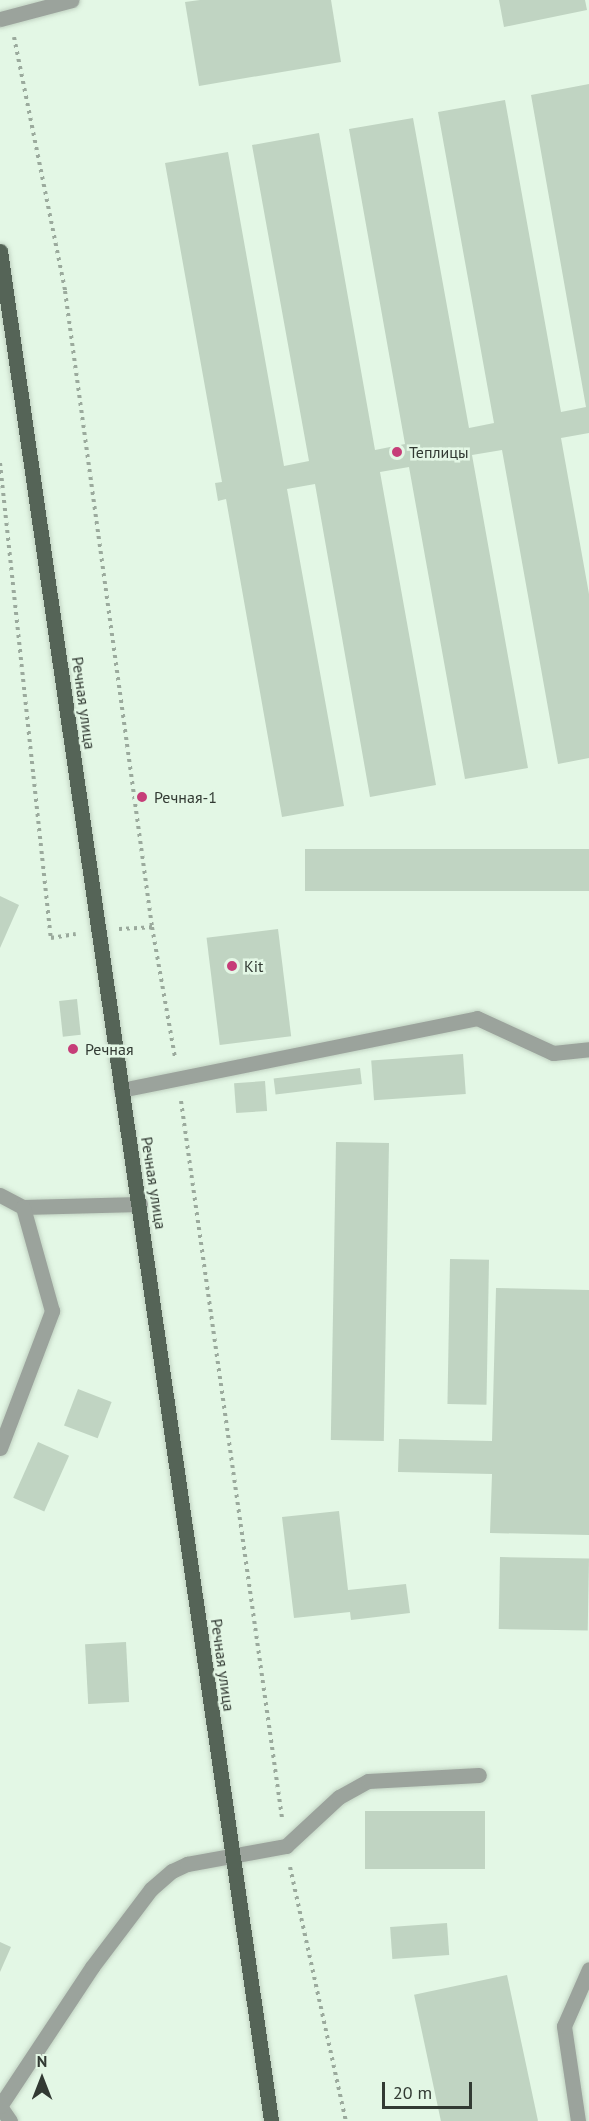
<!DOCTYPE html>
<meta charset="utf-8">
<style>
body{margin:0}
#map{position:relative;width:589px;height:2121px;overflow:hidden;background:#e3f7e5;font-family:"PT Sans",sans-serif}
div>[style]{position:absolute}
.building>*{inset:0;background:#c0d4c2;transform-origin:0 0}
.path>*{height:4px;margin-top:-2px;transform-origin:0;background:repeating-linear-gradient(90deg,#9baa9d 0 3px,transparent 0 7.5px)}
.roads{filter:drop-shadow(0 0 2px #c0d1c1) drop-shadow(0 0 2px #c0d1c1)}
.minor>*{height:15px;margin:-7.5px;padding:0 7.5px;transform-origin:7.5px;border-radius:7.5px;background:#9ba39c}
.major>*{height:15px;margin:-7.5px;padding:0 7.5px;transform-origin:7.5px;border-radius:7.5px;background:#556457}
.dots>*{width:16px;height:16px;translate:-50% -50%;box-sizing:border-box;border:3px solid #e3f7e5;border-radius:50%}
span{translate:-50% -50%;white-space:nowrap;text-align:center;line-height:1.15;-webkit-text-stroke:5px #e3f7e5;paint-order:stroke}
.poi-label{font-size:16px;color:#323a33}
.left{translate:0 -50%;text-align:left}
.street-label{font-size:16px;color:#323a33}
.north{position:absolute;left:12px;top:2049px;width:60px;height:60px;-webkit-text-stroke:4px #e3f7e5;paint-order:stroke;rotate:0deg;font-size:16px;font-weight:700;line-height:24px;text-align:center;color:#323a33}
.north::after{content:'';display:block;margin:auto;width:21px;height:27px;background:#323a33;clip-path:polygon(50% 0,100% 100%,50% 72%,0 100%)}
.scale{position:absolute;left:382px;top:2082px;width:90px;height:27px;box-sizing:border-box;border:3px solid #323a33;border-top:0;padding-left:8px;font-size:18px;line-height:21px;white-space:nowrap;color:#323a33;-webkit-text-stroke:4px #e3f7e5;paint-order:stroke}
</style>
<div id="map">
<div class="building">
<i style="clip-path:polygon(200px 0,331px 0,341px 62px,199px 86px,185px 2px)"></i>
<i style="clip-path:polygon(499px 0,585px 0,587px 10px,504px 27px)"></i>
<i style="clip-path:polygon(589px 84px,589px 433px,561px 438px,589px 594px,589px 758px,558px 764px,502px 450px,472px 455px,528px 768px,465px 779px,409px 467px,380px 472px,436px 785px,370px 797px,315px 484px,287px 489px,344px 806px,282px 817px,226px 499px,218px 501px,215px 483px,222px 482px,165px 163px,228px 152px,284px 466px,309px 461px,252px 145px,319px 133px,375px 450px,405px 444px,349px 129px,413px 118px,469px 428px,494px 423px,438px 112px,505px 100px,561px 412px,586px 407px,531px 95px)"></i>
<i style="left:589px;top:849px;width:42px;height:284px;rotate:90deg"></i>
<i style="clip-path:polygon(0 896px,19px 905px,0 948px)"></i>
<i style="left:278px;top:929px;width:108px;height:72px;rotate:83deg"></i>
<i style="left:77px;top:999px;width:36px;height:18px;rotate:84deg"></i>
<i style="left:463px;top:1054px;width:40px;height:92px;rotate:86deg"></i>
<i style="left:360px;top:1068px;width:16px;height:87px;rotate:83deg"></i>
<i style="left:265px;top:1081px;width:30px;height:31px;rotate:86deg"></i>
<i style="left:336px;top:1142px;width:53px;height:298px;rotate:1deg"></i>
<i style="left:450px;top:1259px;width:39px;height:145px;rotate:1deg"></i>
<i style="clip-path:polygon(496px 1288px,589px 1290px,589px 1535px,490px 1533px,492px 1474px,398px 1472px,399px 1439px,492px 1441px)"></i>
<i style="left:78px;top:1389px;width:36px;height:39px;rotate:21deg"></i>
<i style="left:38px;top:1442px;width:34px;height:61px;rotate:24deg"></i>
<i style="clip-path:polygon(339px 1511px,348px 1590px,406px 1584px,410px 1613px,351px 1620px,350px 1612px,294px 1618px,282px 1517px)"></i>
<i style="left:500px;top:1557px;width:89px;height:72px;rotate:1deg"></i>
<i style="left:126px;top:1642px;width:60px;height:41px;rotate:87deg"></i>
<i style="left:485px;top:1811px;width:58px;height:120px;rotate:90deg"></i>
<i style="left:447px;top:1923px;width:32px;height:57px;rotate:86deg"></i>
<i style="clip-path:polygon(0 1942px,11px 1947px,0 1972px)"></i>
<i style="left:507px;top:1975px;width:149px;height:95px;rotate:78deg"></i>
</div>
<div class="path">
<i style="left:14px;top:37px;width:259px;rotate:78.6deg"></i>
<i style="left:65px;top:291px;width:642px;rotate:82.21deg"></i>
<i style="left:152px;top:927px;width:133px;rotate:80deg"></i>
<i style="left:0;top:463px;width:478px;rotate:83.9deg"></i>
<i style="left:51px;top:938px;width:25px;rotate:-9deg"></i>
<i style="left:119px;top:929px;width:33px;rotate:-3deg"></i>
<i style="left:181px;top:1101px;width:724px;rotate:81.98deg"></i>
<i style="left:290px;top:1867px;width:260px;rotate:77.6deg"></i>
</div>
<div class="roads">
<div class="minor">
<i style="left:0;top:19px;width:74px;rotate:-14.8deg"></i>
<i style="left:121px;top:1090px;width:363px;rotate:-11.4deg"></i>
<i style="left:477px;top:1018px;width:84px;rotate:24.7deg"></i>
<i style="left:553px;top:1053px;width:36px;rotate:-6deg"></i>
<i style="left:0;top:1195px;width:26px;rotate:28deg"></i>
<i style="left:23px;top:1207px;width:117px;rotate:-1.5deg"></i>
<i style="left:0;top:1448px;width:147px;rotate:-69.2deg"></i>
<i style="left:52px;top:1311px;width:108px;rotate:-105.6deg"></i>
<i style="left:10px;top:2121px;width:18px;rotate:-124deg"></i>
<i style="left:0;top:2106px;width:167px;rotate:-56.5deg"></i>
<i style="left:92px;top:1967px;width:98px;rotate:-52.9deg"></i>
<i style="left:151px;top:1889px;width:28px;rotate:-41deg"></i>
<i style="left:172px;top:1871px;width:17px;rotate:-25deg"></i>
<i style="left:187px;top:1864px;width:101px;rotate:-10.3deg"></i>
<i style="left:286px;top:1846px;width:72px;rotate:-42.8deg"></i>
<i style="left:339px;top:1797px;width:33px;rotate:-29deg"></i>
<i style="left:368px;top:1781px;width:111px;rotate:-3.1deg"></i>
<i style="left:578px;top:2121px;width:96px;rotate:-98.4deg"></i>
<i style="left:564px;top:2026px;width:62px;rotate:-66.3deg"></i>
</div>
<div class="major">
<i style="left:0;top:251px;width:1890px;rotate:81.75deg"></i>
</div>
</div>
<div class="dots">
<i style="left:397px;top:452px;background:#c63d78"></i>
<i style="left:142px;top:797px;background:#c63d78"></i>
<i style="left:232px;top:966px;background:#c63d78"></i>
<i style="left:73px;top:1049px;background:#c63d78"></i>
</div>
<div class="poi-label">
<span class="left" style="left:409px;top:452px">Теплицы</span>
<span class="left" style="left:154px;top:797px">Речная-1</span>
<span class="left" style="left:244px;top:966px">Kit</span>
<span class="left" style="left:85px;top:1049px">Речная</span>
</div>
<div class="street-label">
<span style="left:84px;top:703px;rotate:82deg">Речная улица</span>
<span style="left:154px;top:1183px;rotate:81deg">Речная улица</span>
<span style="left:223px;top:1665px;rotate:82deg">Речная улица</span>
</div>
<div class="north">N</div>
<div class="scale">20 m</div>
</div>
